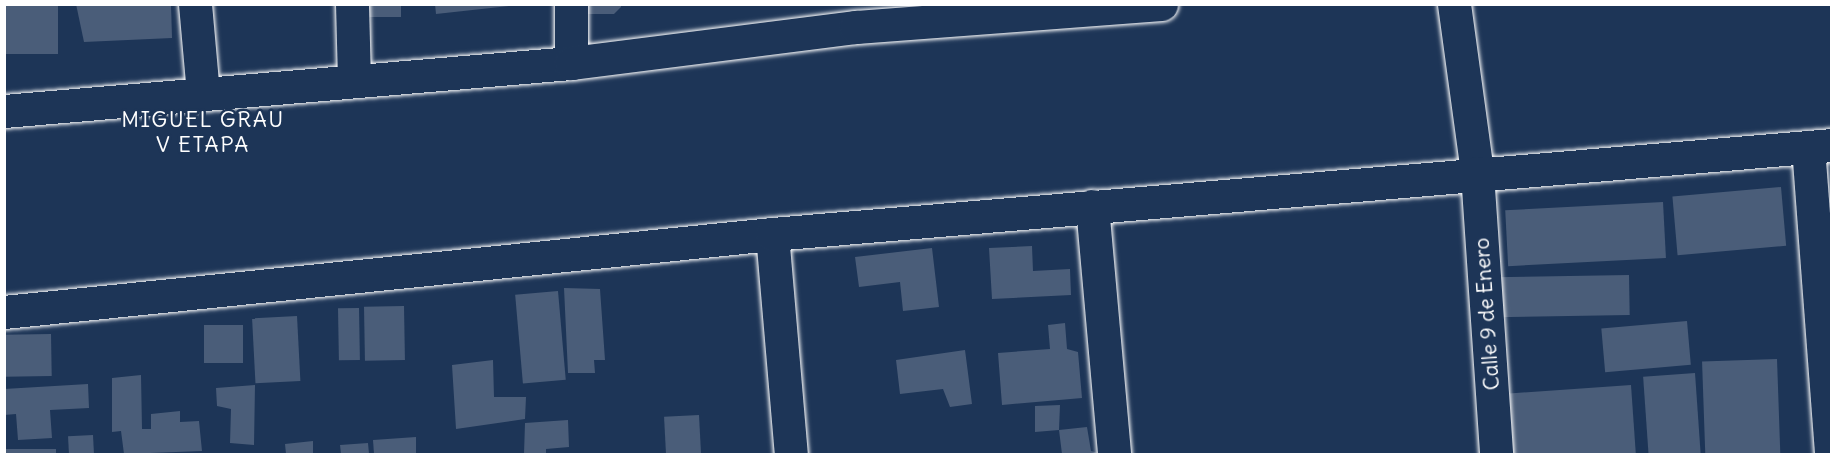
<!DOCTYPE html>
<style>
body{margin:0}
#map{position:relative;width:1836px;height:459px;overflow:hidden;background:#1d3557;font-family:Delius,sans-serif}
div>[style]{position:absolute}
.building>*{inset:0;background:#4a5d79;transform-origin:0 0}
.roads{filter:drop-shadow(0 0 2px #fff) drop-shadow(0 0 2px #fff)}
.street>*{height:33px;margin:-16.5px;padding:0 16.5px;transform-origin:16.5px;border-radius:16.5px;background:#1d3557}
span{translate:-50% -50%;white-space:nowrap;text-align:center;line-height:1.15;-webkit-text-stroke:5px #1d3557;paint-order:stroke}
.street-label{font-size:21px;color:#fff}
.neighbourhood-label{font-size:22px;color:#fff;letter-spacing:1.5px}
.frame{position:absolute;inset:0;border:6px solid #fff;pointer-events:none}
</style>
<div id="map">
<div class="building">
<i style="left:4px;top:4px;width:54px;height:50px"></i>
<i style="clip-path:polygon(76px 4px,171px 4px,172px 38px,84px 42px)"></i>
<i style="left:354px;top:4px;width:47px;height:13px"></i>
<i style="clip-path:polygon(435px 4px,508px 4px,509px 6px,436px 14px)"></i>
<i style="clip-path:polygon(580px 5px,621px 5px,621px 7px,614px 14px,580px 14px)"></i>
<i style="left:1781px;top:187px;width:59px;height:109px;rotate:85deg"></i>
<i style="left:1663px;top:202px;width:56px;height:158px;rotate:87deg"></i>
<i style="clip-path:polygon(1032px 246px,1033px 271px,1070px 269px,1071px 295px,992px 299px,989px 248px)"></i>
<i style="clip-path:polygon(932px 248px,939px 307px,903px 311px,900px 282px,859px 287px,855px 257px)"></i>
<i style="left:1629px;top:275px;width:40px;height:135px;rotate:89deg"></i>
<i style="clip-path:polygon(564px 288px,600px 289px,605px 360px,594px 360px,595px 373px,568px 373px)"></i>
<i style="left:558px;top:291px;width:89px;height:43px;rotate:85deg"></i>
<i style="left:404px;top:306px;width:54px;height:40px;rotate:89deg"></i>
<i style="left:359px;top:308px;width:52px;height:21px;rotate:89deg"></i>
<i style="left:297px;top:316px;width:65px;height:45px;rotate:87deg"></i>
<i style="left:1687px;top:321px;width:44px;height:86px;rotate:85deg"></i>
<i style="clip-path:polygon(1065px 323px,1067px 349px,1078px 352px,1082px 398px,1002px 405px,998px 353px,1050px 349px,1048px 325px)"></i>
<i style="left:243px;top:325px;width:38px;height:39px;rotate:90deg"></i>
<i style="left:51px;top:334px;width:42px;height:47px;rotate:89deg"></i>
<i style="clip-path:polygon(965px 350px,972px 404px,950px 407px,943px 389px,900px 394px,896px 360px)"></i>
<i style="left:1777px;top:359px;width:95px;height:75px;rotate:88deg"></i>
<i style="clip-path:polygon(493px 360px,494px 397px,526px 397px,525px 419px,456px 429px,452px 365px)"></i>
<i style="left:1695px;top:373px;width:81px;height:52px;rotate:86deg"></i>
<i style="clip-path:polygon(141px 375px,142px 429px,151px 429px,151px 414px,180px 411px,180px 422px,199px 421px,202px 451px,124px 454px,121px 431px,112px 432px,112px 378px)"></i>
<i style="clip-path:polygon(88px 384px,89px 408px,50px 410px,52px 438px,18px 440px,16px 414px,4px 415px,4px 389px)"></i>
<i style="clip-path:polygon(255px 385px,254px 445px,230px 443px,231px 409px,217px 406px,216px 388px)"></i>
<i style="left:1631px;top:385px;width:69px;height:122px;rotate:86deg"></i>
<i style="clip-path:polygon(1060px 405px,1059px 430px,1035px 432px,1035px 406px)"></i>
<i style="left:699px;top:415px;width:38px;height:35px;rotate:87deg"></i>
<i style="clip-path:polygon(568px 420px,569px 447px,546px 449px,546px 454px,524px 454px,525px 423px)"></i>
<i style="clip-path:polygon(1087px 427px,1091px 451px,1102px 454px,1062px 454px,1059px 430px)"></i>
<i style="left:93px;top:435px;width:19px;height:25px;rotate:87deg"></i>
<i style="clip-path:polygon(416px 437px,416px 454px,374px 454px,373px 440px)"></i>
<i style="clip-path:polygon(313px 441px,313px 454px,286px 454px,285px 444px)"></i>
<i style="clip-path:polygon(368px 443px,369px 454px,341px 454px,340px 445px)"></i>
<i style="left:4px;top:449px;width:52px;height:5px"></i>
</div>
<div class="roads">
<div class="street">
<i style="left:195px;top:4px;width:89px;rotate:84.9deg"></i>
<i style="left:352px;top:4px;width:77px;rotate:88.5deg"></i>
<i style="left:571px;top:4px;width:59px;rotate:90deg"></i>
<i style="left:1454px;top:4px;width:171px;rotate:82.2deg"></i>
<i style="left:1477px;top:173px;width:282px;rotate:86.1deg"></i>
<i style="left:4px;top:111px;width:569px;rotate:-4.84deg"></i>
<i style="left:571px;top:63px;width:287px;rotate:-7.2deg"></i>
<i style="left:856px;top:27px;width:306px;rotate:-4.3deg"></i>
<i style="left:1808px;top:147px;width:308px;rotate:85.7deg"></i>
<i style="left:1092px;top:206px;width:249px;rotate:84.9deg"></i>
<i style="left:772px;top:234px;width:221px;rotate:85.1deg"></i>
<i style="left:4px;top:312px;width:772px;rotate:-5.8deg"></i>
<i style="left:772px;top:234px;width:1064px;rotate:-4.8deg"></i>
</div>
</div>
<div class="street-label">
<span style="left:1487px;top:314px;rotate:-94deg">Calle 9 de Enero</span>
</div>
<div class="neighbourhood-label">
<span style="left:203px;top:132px">MIGUEL GRAU<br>V ETAPA</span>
</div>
<div class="frame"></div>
</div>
